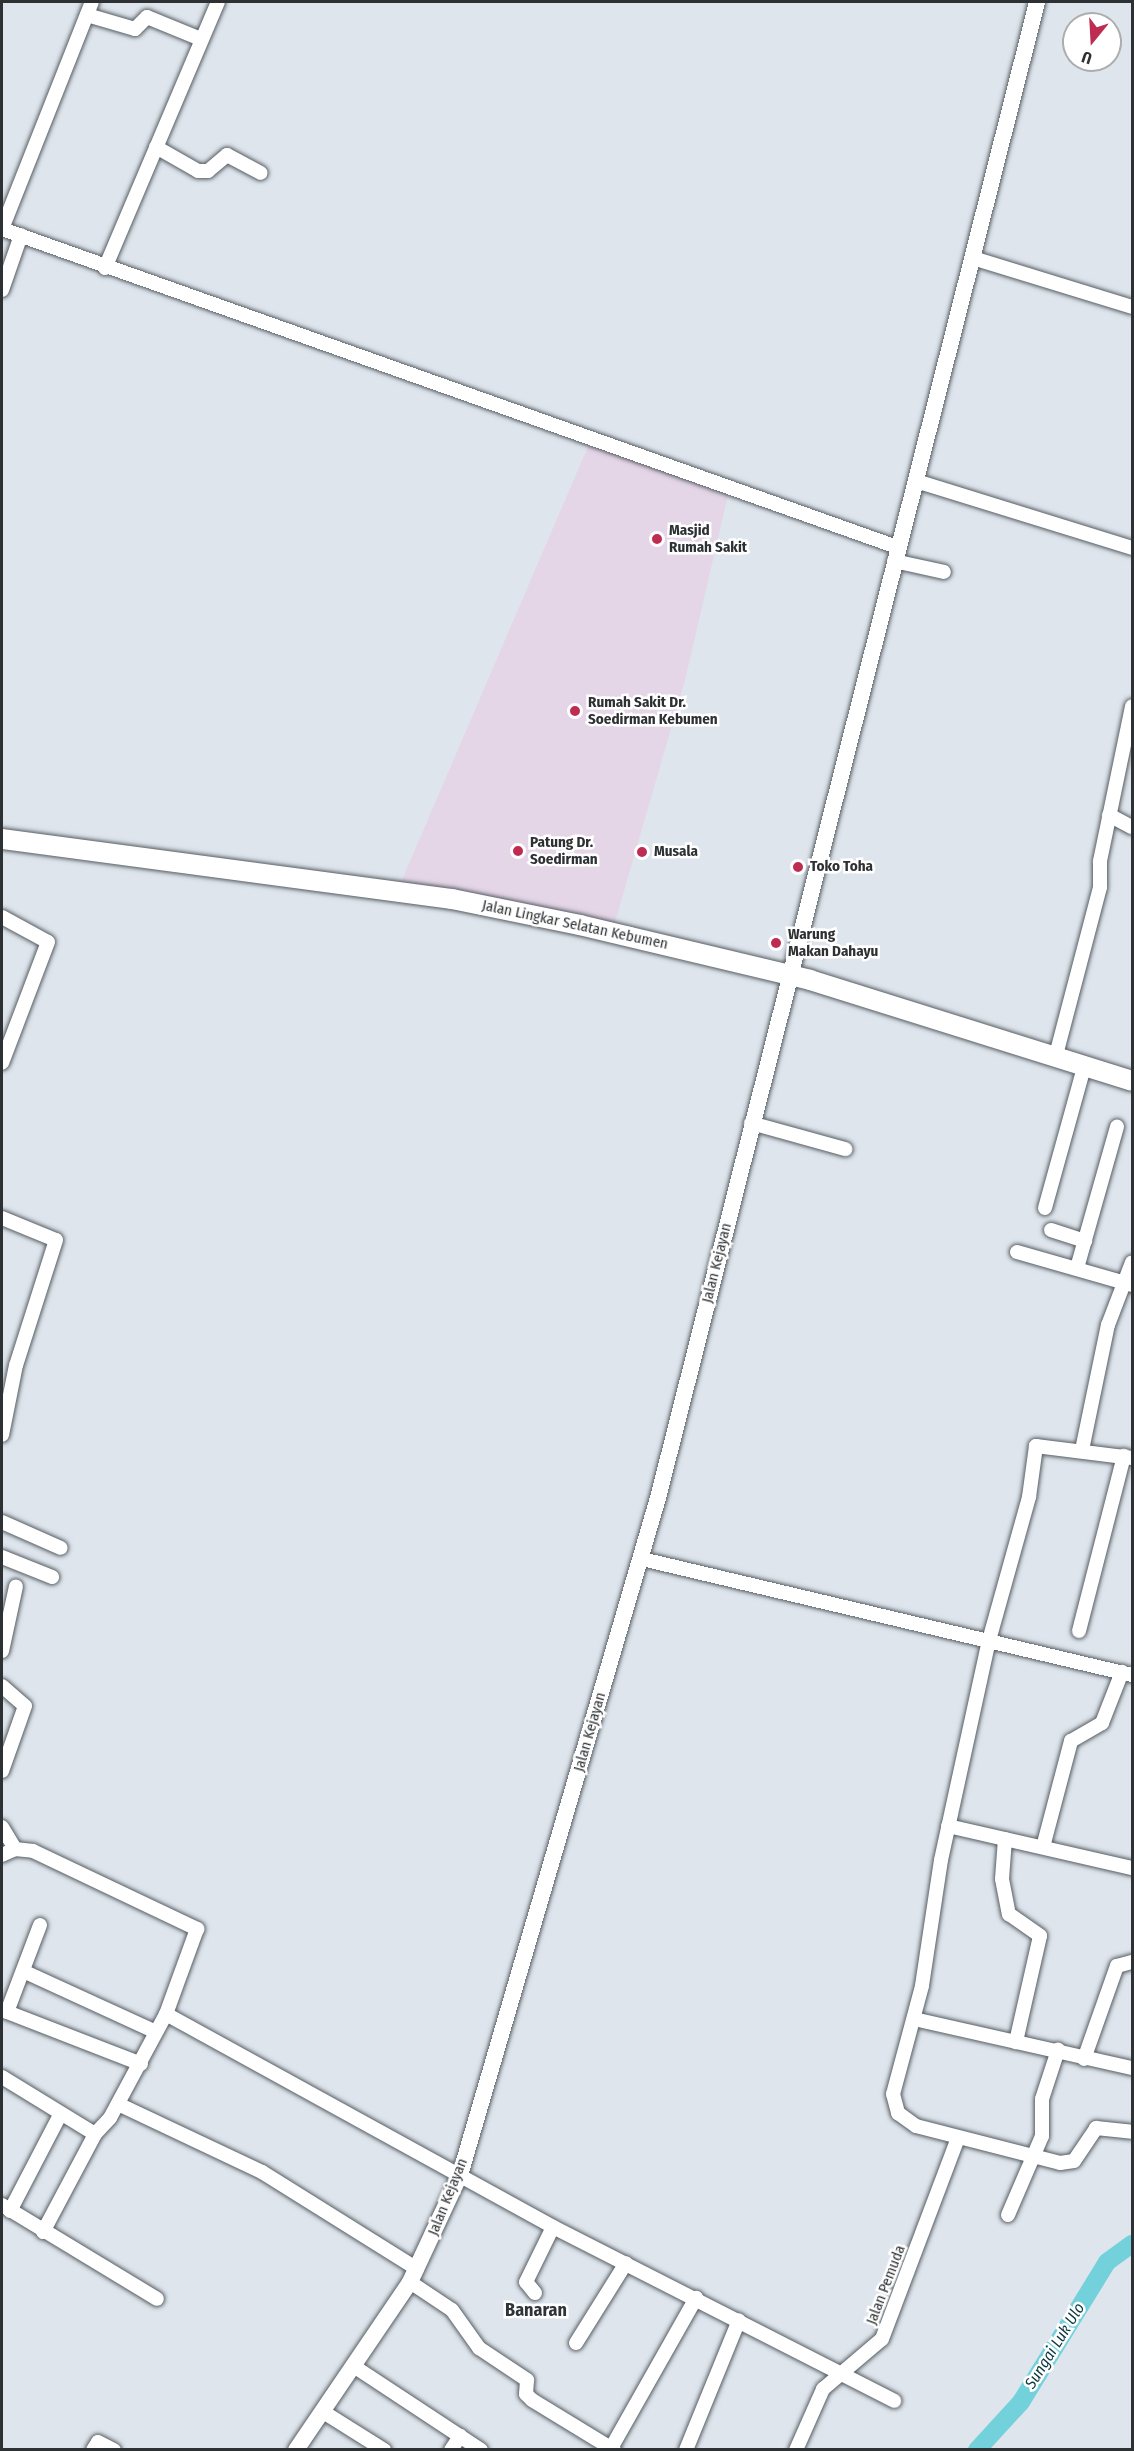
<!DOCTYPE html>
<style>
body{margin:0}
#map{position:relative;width:1134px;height:2451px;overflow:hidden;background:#dee5ec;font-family:"Fira Sans Condensed",sans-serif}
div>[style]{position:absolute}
.medical>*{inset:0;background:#e4d5e7}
.river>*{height:18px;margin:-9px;padding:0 9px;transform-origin:9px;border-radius:9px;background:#73d1dc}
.roads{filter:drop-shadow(0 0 2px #575d63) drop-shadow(0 0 2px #575d63)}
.minor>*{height:14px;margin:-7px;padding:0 7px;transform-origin:7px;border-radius:7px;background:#fff}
.major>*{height:16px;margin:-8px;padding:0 8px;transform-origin:8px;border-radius:8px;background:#fff}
.highway>*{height:20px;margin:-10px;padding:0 10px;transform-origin:10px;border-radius:10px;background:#fff}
.dots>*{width:16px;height:16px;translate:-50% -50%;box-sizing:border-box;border:3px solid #fff;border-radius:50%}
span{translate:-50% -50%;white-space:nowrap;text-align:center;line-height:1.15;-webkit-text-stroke:5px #fff;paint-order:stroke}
.poi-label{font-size:15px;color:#2e3134;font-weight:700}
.left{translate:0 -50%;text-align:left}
.street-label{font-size:15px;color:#2e3134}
.water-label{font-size:16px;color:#0b393e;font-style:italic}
.quarter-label{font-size:18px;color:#2e3338;font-weight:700}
.frame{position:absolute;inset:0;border:3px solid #2e3134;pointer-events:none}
.north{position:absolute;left:1062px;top:12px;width:60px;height:60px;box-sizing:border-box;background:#fff;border:2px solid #abadae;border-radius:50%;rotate:198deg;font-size:16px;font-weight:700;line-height:24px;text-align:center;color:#2e3134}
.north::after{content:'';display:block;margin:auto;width:21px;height:27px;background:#bd2d51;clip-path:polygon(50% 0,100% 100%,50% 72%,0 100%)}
</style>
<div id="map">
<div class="medical">
<i style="clip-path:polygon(590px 442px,728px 495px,685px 680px,613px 929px,399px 887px)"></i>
</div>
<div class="river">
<i style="left:977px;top:2450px;width:65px;rotate:-47.5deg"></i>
<i style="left:1021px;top:2402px;width:164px;rotate:-58.4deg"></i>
<i style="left:1107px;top:2262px;width:31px;rotate:-36deg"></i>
</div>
<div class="roads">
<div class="minor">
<i style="left:87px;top:15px;width:50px;rotate:16.3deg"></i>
<i style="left:135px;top:29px;width:17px;rotate:-45deg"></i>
<i style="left:147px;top:17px;width:58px;rotate:22.2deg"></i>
<i style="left:156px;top:147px;width:48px;rotate:29.7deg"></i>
<i style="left:198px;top:171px;width:10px"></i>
<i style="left:208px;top:171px;width:25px;rotate:-40deg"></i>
<i style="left:227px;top:155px;width:38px;rotate:28deg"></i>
<i style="left:2px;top:229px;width:950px;rotate:19.56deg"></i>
<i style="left:2px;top:229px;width:244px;rotate:-68.4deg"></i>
<i style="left:973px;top:258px;width:166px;rotate:17.1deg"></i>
<i style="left:105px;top:268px;width:289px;rotate:-67deg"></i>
<i style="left:2px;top:290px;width:58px;rotate:-70.9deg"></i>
<i style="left:916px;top:481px;width:226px;rotate:17.2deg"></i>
<i style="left:894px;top:561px;width:51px;rotate:12.4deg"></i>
<i style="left:1109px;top:815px;width:26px;rotate:28deg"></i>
<i style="left:2px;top:917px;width:52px;rotate:28.5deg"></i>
<i style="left:48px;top:942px;width:129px;rotate:110.8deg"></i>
<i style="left:1056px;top:1055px;width:174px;rotate:-75.3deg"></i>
<i style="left:1100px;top:887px;width:26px;rotate:-90deg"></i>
<i style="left:1100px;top:861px;width:158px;rotate:-78.3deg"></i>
<i style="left:751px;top:1123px;width:98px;rotate:15.5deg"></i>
<i style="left:1045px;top:1208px;width:149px;rotate:-74.5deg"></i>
<i style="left:2px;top:1218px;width:58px;rotate:22.2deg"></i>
<i style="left:56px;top:1240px;width:131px;rotate:107.7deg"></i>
<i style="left:16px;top:1365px;width:71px;rotate:101.3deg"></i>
<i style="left:1051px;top:1230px;width:36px;rotate:18deg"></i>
<i style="left:1017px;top:1252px;width:120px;rotate:16deg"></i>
<i style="left:1077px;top:1268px;width:147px;rotate:-74.2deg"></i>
<i style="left:1082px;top:1450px;width:128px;rotate:-78.3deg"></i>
<i style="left:1108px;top:1325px;width:67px;rotate:-69.1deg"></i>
<i style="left:1132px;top:1458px;width:97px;rotate:-172.9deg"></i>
<i style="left:1036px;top:1446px;width:51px;rotate:97.8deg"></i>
<i style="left:1029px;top:1497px;width:148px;rotate:105.6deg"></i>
<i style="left:989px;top:1640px;width:225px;rotate:102.3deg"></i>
<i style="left:941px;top:1860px;width:127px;rotate:98.6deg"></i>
<i style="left:922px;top:1986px;width:112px;rotate:105deg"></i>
<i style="left:893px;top:2094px;width:20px;rotate:75deg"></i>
<i style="left:898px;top:2113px;width:22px;rotate:36deg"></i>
<i style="left:916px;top:2126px;width:149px;rotate:14.4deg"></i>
<i style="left:1060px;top:2163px;width:14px;rotate:-8deg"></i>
<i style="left:1074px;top:2161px;width:40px;rotate:-56deg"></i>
<i style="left:1096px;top:2128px;width:36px;rotate:6deg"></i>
<i style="left:2px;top:1522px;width:64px;rotate:23.8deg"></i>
<i style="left:2px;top:1557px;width:54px;rotate:21.8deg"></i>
<i style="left:642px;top:1559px;width:504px;rotate:13.32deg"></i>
<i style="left:1079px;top:1631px;width:181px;rotate:-75.6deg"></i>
<i style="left:2px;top:1651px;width:66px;rotate:-77.8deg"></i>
<i style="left:2px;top:1686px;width:30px;rotate:41deg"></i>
<i style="left:25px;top:1706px;width:69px;rotate:109.5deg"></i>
<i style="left:948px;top:1826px;width:189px;rotate:12.9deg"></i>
<i style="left:2px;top:1827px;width:26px;rotate:59deg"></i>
<i style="left:1005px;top:1839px;width:40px;rotate:94.3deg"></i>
<i style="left:1002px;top:1879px;width:36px;rotate:79deg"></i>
<i style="left:1009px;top:1914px;width:38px;rotate:35deg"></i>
<i style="left:1040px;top:1936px;width:109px;rotate:102.8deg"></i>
<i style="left:1043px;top:1847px;width:110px;rotate:-75.2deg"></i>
<i style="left:1071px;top:1741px;width:36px;rotate:-30deg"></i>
<i style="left:1102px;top:1723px;width:55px;rotate:-68.6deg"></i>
<i style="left:2px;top:1855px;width:14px;rotate:-25deg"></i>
<i style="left:15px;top:1849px;width:18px;rotate:6deg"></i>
<i style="left:33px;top:1851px;width:182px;rotate:25.4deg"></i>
<i style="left:197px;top:1929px;width:90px;rotate:110deg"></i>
<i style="left:166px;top:2014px;width:442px;rotate:28.8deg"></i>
<i style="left:553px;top:2227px;width:383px;rotate:27deg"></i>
<i style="left:23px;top:1971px;width:146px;rotate:24.6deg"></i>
<i style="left:2px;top:2010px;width:149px;rotate:21.2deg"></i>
<i style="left:7px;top:2012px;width:93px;rotate:-69.2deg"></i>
<i style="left:914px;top:2019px;width:223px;rotate:12.7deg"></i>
<i style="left:1084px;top:2059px;width:99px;rotate:-70.5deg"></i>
<i style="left:1117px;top:1966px;width:16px;rotate:-15deg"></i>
<i style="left:2px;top:2077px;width:109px;rotate:31.5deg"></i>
<i style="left:95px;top:2134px;width:22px;rotate:-47deg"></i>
<i style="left:110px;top:2118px;width:118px;rotate:-61.7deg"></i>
<i style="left:118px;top:2104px;width:159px;rotate:25.3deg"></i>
<i style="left:262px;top:2172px;width:183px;rotate:32deg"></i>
<i style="left:2px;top:2205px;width:181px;rotate:31.2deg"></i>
<i style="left:10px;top:2211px;width:108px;rotate:-62.5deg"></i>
<i style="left:1008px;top:2215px;width:86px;rotate:-66.7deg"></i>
<i style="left:1042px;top:2136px;width:37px;rotate:-90deg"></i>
<i style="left:1042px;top:2099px;width:52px;rotate:-71.9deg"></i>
<i style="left:43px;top:2232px;width:111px;rotate:-62deg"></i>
<i style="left:410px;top:2282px;width:50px;rotate:33.7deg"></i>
<i style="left:452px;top:2310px;width:47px;rotate:54.6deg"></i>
<i style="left:479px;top:2348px;width:58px;rotate:33.7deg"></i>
<i style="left:527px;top:2380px;width:14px;rotate:94deg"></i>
<i style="left:526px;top:2394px;width:8px;rotate:45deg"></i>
<i style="left:532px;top:2400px;width:96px;rotate:31.4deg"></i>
<i style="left:535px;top:2293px;width:14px;rotate:-129deg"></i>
<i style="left:526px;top:2282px;width:61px;rotate:-63.9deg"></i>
<i style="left:576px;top:2343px;width:94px;rotate:-58deg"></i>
<i style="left:355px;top:2367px;width:151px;rotate:33.4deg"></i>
<i style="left:325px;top:2413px;width:70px;rotate:32.1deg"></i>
<i style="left:93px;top:2450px;width:9px;rotate:-58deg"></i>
<i style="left:98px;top:2442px;width:18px;rotate:27deg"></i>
<i style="left:451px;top:2450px;width:17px;rotate:-57deg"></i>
<i style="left:610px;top:2450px;width:175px;rotate:-60.5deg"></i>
<i style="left:686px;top:2450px;width:140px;rotate:-67.8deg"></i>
<i style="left:796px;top:2450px;width:67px;rotate:-66.1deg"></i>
<i style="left:823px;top:2389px;width:77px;rotate:-40.3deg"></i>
<i style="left:882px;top:2339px;width:213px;rotate:-69.3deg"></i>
</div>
<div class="major">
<i style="left:296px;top:2450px;width:203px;rotate:-55.8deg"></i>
<i style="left:410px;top:2282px;width:118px;rotate:-65deg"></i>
<i style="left:460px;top:2175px;width:705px;rotate:-73.7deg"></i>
<i style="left:658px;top:1498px;width:1543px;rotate:-75.78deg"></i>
</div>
<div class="highway">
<i style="left:2px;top:839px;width:454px;rotate:7.6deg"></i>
<i style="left:452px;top:899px;width:131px;rotate:11.5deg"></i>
<i style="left:580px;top:925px;width:236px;rotate:13.4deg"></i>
<i style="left:810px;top:980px;width:337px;rotate:17.4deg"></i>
</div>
</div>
<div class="dots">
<i style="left:657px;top:539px;background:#bd2d51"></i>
<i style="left:575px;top:711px;background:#bd2d51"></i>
<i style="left:518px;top:851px;background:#bd2d51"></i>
<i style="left:642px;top:852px;background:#bd2d51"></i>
<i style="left:798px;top:867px;background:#bd2d51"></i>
<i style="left:776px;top:943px;background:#bd2d51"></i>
</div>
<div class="poi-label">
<span class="left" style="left:669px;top:539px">Masjid<br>Rumah Sakit</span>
<span class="left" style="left:588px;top:711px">Rumah Sakit Dr.<br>Soedirman Kebumen</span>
<span class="left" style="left:530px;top:851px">Patung Dr.<br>Soedirman</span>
<span class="left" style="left:654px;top:852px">Musala</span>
<span class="left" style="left:810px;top:867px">Toko Toha</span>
<span class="left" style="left:788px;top:943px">Warung<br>Makan Dahayu</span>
</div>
<div class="street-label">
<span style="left:575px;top:925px;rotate:12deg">Jalan Lingkar Selatan Kebumen</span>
<span style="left:717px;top:1263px;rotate:-76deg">Jalan Kejayan</span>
<span style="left:590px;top:1732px;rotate:-74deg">Jalan Kejayan</span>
<span style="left:448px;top:2197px;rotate:-68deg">Jalan Kejayan</span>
<span style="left:886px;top:2285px;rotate:-69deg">Jalan Pemuda</span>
</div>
<div class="water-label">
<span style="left:1055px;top:2346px;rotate:-58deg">Sungai Luk Ulo</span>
</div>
<div class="quarter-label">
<span style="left:536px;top:2310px">Banaran</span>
</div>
<div class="frame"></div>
<div class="north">U</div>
</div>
